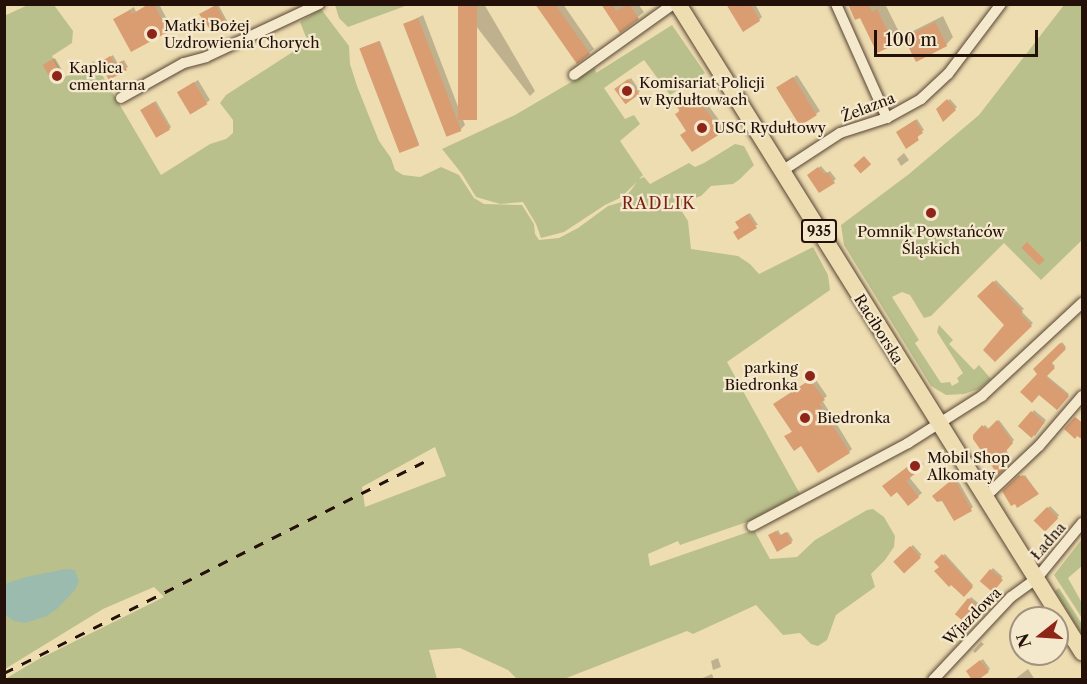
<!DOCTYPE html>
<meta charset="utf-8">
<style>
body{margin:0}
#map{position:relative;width:1087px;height:684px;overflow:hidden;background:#efddb2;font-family:"Libre Caslon Text",serif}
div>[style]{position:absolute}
.green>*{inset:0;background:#bac08c}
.water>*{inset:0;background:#9abbae}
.shadow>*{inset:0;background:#0003;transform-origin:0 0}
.building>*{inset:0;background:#da9d71;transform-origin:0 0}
.roads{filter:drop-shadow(0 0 2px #564433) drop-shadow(0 0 2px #564433)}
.street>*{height:10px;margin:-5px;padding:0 5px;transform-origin:5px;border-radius:5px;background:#f5e9cd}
.primary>*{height:16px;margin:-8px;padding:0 8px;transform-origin:8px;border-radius:8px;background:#efddb2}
.rail>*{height:3px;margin-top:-1.5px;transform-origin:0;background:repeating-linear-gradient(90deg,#231109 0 10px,transparent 0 20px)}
.dots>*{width:16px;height:16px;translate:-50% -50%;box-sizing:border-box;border:3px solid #f5e9cd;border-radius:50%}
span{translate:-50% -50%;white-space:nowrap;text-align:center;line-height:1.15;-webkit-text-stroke:4.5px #f5e9cd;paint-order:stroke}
.shield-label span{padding:2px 4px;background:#f5e9cd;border:2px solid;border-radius:4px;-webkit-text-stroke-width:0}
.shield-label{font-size:14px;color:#231109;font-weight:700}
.poi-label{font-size:15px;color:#231109}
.left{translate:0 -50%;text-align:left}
.right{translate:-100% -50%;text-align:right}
.street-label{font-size:15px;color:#231109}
.neighbourhood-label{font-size:16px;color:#7a1f14;letter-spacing:1.5px}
.frame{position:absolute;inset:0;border:6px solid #231109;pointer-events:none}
.north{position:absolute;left:1009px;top:606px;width:60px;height:60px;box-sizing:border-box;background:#f5e9cd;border:2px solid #a1937f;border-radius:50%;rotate:253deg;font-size:16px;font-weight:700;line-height:24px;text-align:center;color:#231109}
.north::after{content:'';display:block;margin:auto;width:21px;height:27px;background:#8f2418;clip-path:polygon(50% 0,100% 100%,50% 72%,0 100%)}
.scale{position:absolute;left:874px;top:30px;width:164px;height:27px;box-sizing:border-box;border:3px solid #231109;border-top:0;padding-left:8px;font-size:18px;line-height:21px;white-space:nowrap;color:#231109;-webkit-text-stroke:4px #f5e9cd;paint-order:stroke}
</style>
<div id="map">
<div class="green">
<i style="clip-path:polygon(evenodd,28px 5px,54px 5px,73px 31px,72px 43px,52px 56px,65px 77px,94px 61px,161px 175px,210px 144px,226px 139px,233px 133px,233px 120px,220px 103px,226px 95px,308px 42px,300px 22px,321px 9px,349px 46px,350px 64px,357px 86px,379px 141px,391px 158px,395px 170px,403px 175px,420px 177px,441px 167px,459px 175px,474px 198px,484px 204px,522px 205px,534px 224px,535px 234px,539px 240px,559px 238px,578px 228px,608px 206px,622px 202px,637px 182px,620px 198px,605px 205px,564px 232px,541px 238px,536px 224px,523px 202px,500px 204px,476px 197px,462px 174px,442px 149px,515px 115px,595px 68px,596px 73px,672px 25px,705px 73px,670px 95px,644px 60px,604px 88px,625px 119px,634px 115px,640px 124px,620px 141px,643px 175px,639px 179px,644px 177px,650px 184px,689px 163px,695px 167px,704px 163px,735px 144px,744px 146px,754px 165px,740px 179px,733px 184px,711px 186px,701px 196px,682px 203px,681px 210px,688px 221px,691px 249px,738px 256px,750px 264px,759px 274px,813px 247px,828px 275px,830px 290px,727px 362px,800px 494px,747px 522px,680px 545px,678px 541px,648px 554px,650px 566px,754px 530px,770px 559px,797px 557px,815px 540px,867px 510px,873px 509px,884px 517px,895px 536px,894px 547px,885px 560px,871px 574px,875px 587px,836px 615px,827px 640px,818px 646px,811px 644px,800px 633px,783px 635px,756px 605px,693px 634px,687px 631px,564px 679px,517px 679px,508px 670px,460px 648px,429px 650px,437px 679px,5px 679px,37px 660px,164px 597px,154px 587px,103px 609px,5px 669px,4px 16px,28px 5px,435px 447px,446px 476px,365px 507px,362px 487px,435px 447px)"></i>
<i style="clip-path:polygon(335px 5px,335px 4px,408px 5px,348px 27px,339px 18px)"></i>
<i style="clip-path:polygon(1064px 5px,1082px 5px,1082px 240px,1041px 280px,1004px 243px,931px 316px,924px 318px,910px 295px,902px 292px,892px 297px,919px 340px,915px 343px,941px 383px,950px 382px,952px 386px,959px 382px,957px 378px,963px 373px,937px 332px,939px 325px,953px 340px,949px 344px,974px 370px,979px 365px,991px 379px,979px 389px,964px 394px,946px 395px,931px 386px,844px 245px,841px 225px,909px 174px,979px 115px)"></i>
<i style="clip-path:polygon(1082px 539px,1082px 566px,1068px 578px,1082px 603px,1082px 618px,1054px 575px)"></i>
<i style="clip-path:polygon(1059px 588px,1082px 624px,1082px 635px,1055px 591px)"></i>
</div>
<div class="water">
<i style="clip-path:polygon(66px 569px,75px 570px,79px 581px,75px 590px,58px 608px,47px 616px,25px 623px,14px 621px,5px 615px,5px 584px,26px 577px)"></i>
</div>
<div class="shadow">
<i style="clip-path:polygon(149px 4px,159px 4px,171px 27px,131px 50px,115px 19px,134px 7px,136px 12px)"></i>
<i style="clip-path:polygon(218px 4px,227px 21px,225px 23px,203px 13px)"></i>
<i style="clip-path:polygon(459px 4px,484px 4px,535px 91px,530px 96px)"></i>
<i style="clip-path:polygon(537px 4px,563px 4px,594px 49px,589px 53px)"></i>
<i style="clip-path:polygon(603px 4px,638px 4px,644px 12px,620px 31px)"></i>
<i style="clip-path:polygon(731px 4px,755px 4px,762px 17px,759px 20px)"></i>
<i style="clip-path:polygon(849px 4px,885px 4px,901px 36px,893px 44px)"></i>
<i style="clip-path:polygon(423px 15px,465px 125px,460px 130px,404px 25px)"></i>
<i style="clip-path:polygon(943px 16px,953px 37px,946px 45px,906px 38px,913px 31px)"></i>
<i style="clip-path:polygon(380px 41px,419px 144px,418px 145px,361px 48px)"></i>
<i style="clip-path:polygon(113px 55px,118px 64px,124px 60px,128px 67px,110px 78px,103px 61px)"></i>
<i style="clip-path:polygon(55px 58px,62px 70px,60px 72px,47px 63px)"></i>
<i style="clip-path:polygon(797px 75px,820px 111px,816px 114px,782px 85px)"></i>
<i style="clip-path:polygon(631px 78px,640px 91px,638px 93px,618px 87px)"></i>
<i style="clip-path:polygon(198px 80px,210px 100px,206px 103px,179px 92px)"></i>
<i style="clip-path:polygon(702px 97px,725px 128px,722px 131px,687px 130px,677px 114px,683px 104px,690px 99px,692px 103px)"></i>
<i style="clip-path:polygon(950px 99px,957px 107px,943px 120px,939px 109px)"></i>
<i style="clip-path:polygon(156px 101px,171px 127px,169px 129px,144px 108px)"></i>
<i style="clip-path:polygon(917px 119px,924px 130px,918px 134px,918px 139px,900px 130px)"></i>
<i style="clip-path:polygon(904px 153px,909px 160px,901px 166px,897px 159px)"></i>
<i style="clip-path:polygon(821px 166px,827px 173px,830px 171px,836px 179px,820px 191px,811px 173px)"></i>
<i style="clip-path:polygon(750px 213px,758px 225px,740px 228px,740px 219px)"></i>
<i style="clip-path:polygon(996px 280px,1024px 309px,1021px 311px,1033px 323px,995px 360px,1006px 325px,980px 296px)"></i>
<i style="clip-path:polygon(1062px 342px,1066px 347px,1051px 362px,1055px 366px,1046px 375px,1069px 394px,1057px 408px,1035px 369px)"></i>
<i style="clip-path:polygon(814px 377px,827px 396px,822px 400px,852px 449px,849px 452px,801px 444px,790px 433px,793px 431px,779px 401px)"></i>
<i style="clip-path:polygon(1034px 410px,1046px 420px,1035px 436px,1020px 426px)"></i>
<i style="clip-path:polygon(999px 420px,1014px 440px,1006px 449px,1011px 460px,998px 472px,974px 436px,985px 425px,989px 429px)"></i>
<i style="clip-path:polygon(919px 459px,924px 464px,909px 477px,922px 493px,909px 504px,887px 483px)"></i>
<i style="clip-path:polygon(1022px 475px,1023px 477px,1025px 475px,1038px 493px,1004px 491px)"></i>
<i style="clip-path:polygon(956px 477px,973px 507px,971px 509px,934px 496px)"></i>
<i style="left:1050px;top:506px;width:13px;height:21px;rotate:45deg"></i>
<i style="clip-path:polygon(778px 530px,781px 535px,788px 532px,793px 540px,791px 542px,772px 534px)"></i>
<i style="left:913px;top:545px;width:13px;height:25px;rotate:48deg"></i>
<i style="clip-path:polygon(945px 554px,973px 585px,964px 595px,951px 583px,936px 562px)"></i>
<i style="left:993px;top:568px;width:13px;height:17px;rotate:42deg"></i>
<i style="left:971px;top:597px;width:17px;height:22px;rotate:40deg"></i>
<i style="clip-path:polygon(981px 642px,984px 644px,975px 653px,973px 651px)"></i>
<i style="clip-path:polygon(718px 658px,721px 667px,713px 670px,711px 661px)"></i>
<i style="clip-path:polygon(983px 659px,990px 669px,988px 671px,970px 669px)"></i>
<i style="clip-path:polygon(1028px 669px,1035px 680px,1014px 680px,1015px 679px)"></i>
<i style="clip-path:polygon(712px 674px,714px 680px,698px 680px)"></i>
</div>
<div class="building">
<i style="clip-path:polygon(149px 4px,154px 4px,168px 32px,131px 52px,113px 19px,130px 10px,132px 14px)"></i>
<i style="left:458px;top:4px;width:19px;height:116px"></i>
<i style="clip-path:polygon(535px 4px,555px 4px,590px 54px,577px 64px)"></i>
<i style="clip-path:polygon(601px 4px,612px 4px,616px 11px,629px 4px,639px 19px,620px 33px)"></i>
<i style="clip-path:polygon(726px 4px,750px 4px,760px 21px,743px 32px)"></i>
<i style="clip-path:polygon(848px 4px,868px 4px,872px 12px,877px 9px,894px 45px,877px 53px,860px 18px,855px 20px)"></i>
<i style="clip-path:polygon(216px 5px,226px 24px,212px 32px,199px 14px)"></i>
<i style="left:418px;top:18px;width:121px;height:16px;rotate:69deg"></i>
<i style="left:935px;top:22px;width:27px;height:35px;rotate:63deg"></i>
<i style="left:379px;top:41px;width:112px;height:21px;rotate:69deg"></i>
<i style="clip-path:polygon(110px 56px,115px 65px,122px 61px,127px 70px,109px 80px,99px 63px)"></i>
<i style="left:53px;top:59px;width:16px;height:12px;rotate:60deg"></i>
<i style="left:793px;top:77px;width:45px;height:20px;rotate:58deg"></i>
<i style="left:628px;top:79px;width:19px;height:17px;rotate:54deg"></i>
<i style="left:194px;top:82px;width:26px;height:20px;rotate:59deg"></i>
<i style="clip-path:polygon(697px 99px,723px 132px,692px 152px,680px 135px,686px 131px,675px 114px,680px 111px,677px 107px,686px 101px,688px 105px)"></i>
<i style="clip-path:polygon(947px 99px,956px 110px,943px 122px,936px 109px)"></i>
<i style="left:154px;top:102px;width:32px;height:16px;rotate:60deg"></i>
<i style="clip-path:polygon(915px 120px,923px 133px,917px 137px,919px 140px,906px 149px,896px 132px)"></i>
<i style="left:864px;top:156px;width:11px;height:14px;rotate:49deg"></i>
<i style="clip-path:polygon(818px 167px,824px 174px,827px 172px,835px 183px,819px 193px,807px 175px)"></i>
<i style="clip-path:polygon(748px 214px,757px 228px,738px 240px,733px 232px,739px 228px,735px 222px)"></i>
<i style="left:1027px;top:242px;width:25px;height:8px;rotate:45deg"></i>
<i style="clip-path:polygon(993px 281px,1023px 312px,1020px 314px,1032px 326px,995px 362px,983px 350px,1004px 325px,977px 296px)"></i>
<i style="clip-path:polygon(1060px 343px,1066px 349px,1051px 364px,1055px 368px,1046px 377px,1069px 396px,1057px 410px,1039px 395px,1032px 403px,1020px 392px,1037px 374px,1033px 369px)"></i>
<i style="clip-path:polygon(810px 380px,825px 400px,819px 404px,850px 453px,818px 473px,801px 446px,794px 451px,784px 436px,792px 432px,773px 404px)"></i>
<i style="left:1031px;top:411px;width:18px;height:20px;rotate:41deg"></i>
<i style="clip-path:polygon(1075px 417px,1083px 423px,1083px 440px,1077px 436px,1075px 439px,1064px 429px)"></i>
<i style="clip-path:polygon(997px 420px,1013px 443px,1005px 452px,1011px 463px,998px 475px,973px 439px,973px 435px,982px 425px,987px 430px)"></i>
<i style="clip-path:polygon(915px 461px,921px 469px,906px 481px,919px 497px,908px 506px,897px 492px,891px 497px,882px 486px)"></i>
<i style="clip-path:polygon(1019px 475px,1021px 477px,1023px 475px,1039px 494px,1017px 508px,1015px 504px,1011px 506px,1002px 491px)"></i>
<i style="clip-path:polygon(954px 478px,972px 511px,954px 521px,942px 501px,937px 502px,932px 496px)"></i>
<i style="left:1047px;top:507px;width:16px;height:19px;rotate:45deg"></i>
<i style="clip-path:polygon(776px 531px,779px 536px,786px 532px,792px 543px,777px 552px,768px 535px)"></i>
<i style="left:910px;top:546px;width:16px;height:23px;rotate:47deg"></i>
<i style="clip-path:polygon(942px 554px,973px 587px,964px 597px,951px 585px,949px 587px,934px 571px,939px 567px,934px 562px)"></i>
<i style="left:990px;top:569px;width:17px;height:16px;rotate:40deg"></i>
<i style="left:968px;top:598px;width:21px;height:21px;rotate:39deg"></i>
<i style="clip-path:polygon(980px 660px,989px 672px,978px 680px,972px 680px,966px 671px)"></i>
</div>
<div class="roads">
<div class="street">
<i style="left:836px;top:4px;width:125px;rotate:65.9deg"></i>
<i style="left:574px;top:75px;width:122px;rotate:-35.6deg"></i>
<i style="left:121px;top:98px;width:72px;rotate:-29.1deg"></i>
<i style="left:184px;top:63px;width:23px;rotate:-15deg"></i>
<i style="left:206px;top:57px;width:125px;rotate:-25.1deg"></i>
<i style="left:782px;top:171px;width:69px;rotate:-33.2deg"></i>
<i style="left:840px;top:133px;width:49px;rotate:-17.7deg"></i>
<i style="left:887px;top:118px;width:39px;rotate:-29deg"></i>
<i style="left:921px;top:99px;width:37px;rotate:-43deg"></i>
<i style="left:948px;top:74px;width:88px;rotate:-52.9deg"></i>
<i style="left:985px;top:497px;width:74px;rotate:-43.4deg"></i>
<i style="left:1039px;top:446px;width:66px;rotate:-49.3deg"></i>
<i style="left:752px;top:526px;width:177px;rotate:-28deg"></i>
<i style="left:908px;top:443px;width:88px;rotate:-32.4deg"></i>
<i style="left:982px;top:396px;width:137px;rotate:-42.9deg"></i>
<i style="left:933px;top:680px;width:114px;rotate:-46.8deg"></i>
<i style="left:1011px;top:597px;width:32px;rotate:-36deg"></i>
<i style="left:1037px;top:578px;width:71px;rotate:-50.7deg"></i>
</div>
<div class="primary">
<i style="left:678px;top:4px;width:764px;rotate:58.06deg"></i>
</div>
</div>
<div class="rail">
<i style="left:4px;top:673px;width:476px;rotate:-26.7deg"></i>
</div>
<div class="dots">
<i style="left:152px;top:34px;background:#8f2418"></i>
<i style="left:57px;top:76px;background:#8f2418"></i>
<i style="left:627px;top:91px;background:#8f2418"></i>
<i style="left:702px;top:128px;background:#8f2418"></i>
<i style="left:931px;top:213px;background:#8f2418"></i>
<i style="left:810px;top:376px;background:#8f2418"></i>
<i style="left:805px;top:418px;background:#8f2418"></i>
<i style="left:915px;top:466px;background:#8f2418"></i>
</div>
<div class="shield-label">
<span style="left:819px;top:231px">935</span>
</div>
<div class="poi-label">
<span class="left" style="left:164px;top:34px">Matki Bożej<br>Uzdrowienia Chorych</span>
<span class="left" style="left:69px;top:76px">Kaplica<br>cmentarna</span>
<span class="left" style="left:639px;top:91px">Komisariat Policji<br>w Rydułtowach</span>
<span class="left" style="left:714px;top:128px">USC Rydułtowy</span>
<span style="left:931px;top:240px">Pomnik Powstańców<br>Śląskich</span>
<span class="right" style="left:798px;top:376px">parking<br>Biedronka</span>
<span class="left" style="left:817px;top:418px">Biedronka</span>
<span class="left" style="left:927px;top:466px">Mobil Shop<br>Alkomaty</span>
</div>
<div class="street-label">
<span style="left:868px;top:107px;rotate:-21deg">Żelazna</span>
<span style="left:879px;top:329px;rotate:58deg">Raciborska</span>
<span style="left:1048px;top:541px;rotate:-49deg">Ładna</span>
<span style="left:972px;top:616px;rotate:-45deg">Wjazdowa</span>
</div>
<div class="neighbourhood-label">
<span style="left:659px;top:203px">RADLIK</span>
</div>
<div class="frame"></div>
<div class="north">N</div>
<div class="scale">100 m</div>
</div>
